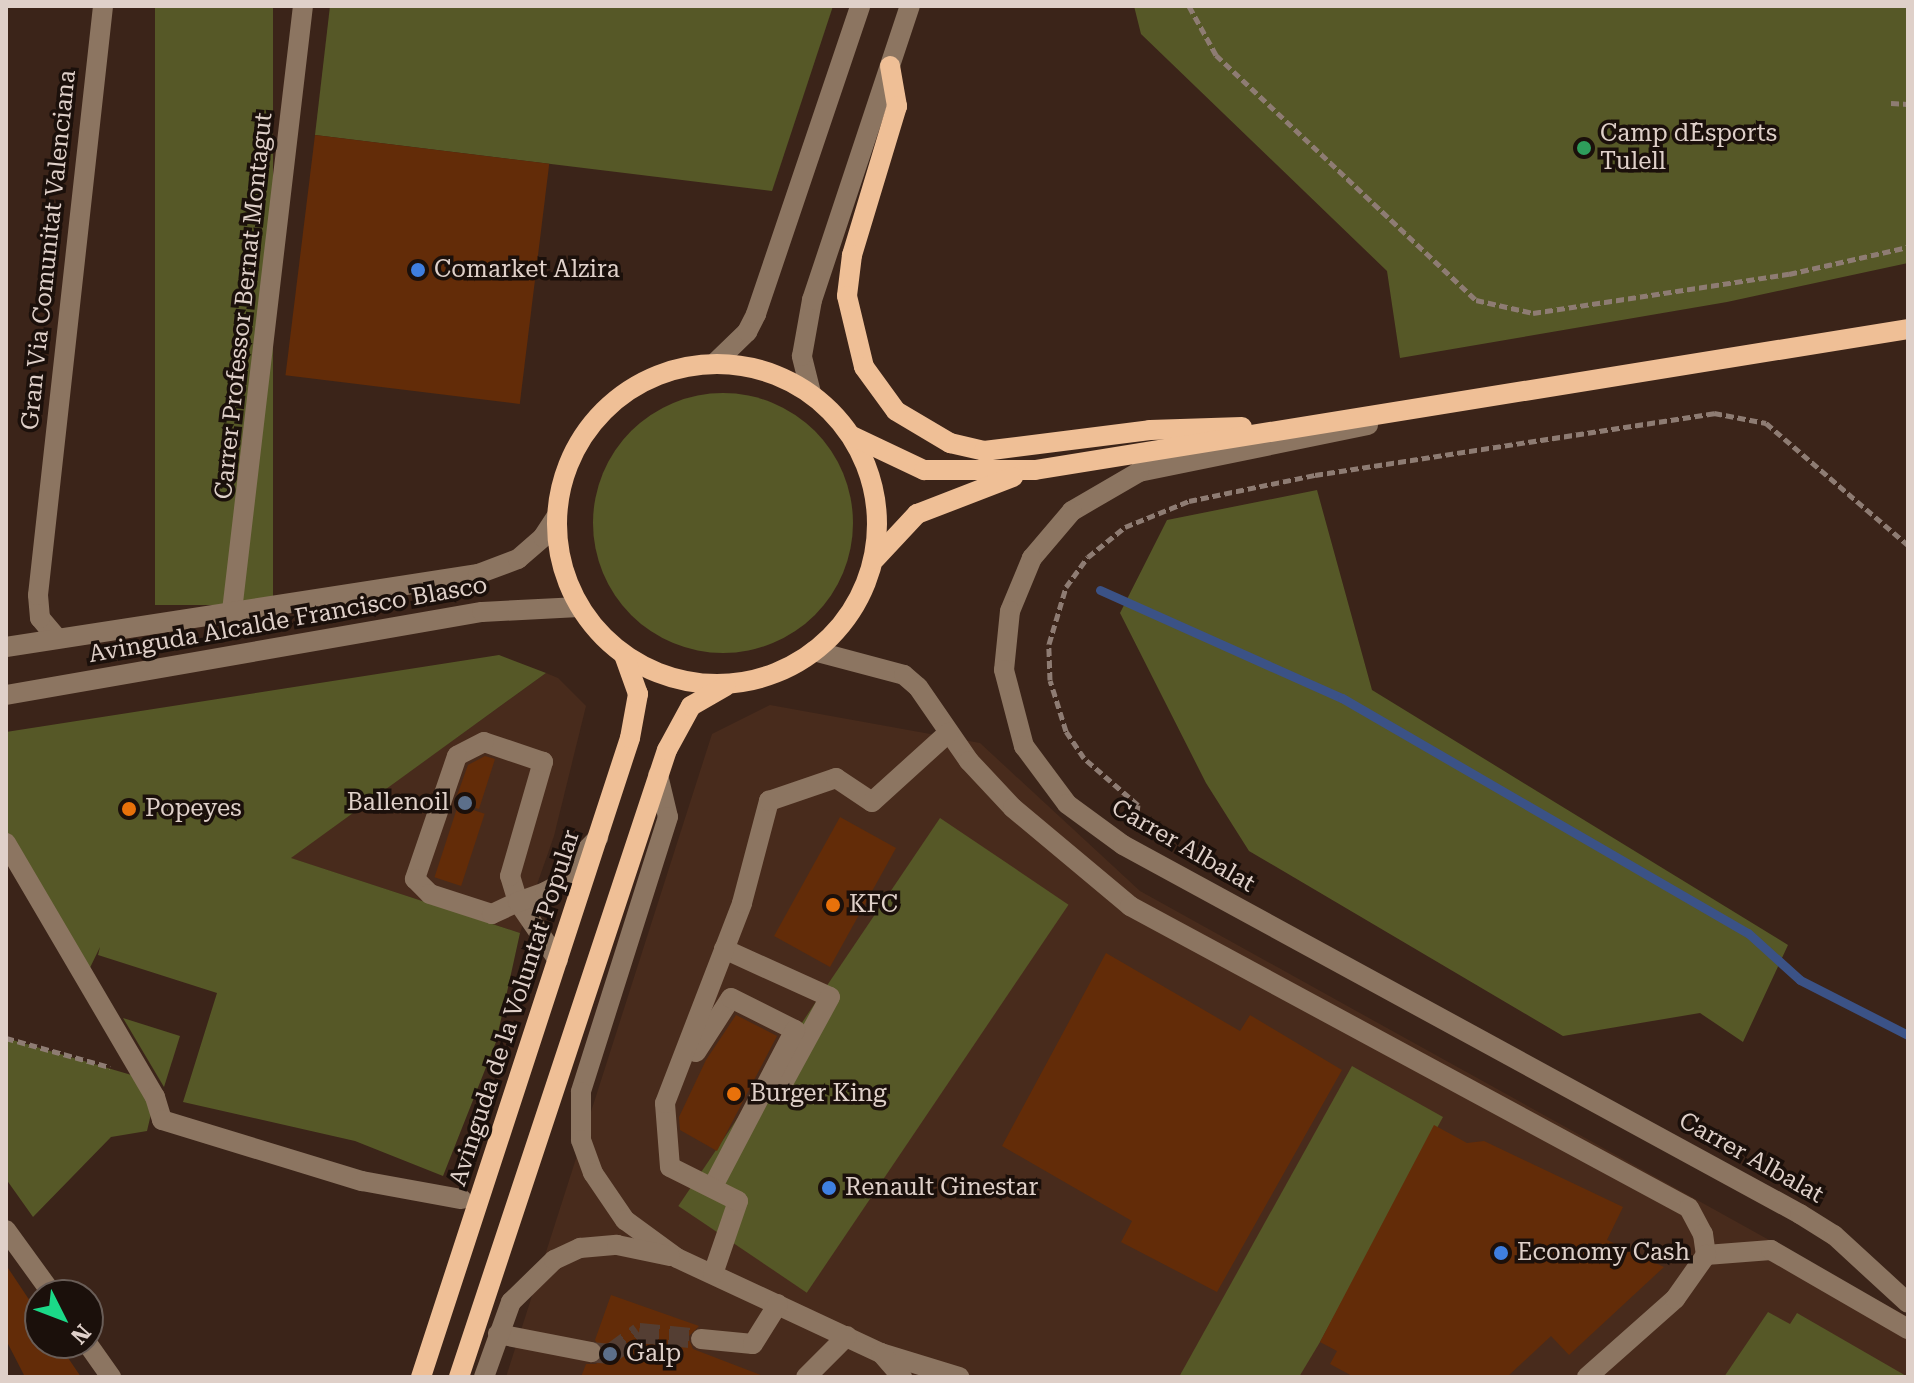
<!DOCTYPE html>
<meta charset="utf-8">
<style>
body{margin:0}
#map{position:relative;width:1914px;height:1383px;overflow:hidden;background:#3b2419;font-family:"Roboto Serif",serif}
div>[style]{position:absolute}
.built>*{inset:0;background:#482b1c}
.green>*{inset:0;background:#565827;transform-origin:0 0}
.round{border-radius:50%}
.stream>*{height:9px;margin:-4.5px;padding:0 4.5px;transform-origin:4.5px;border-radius:4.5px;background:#3b5286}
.building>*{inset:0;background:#632c08;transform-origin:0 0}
.minor-tunnel>*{height:20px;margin-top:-10px;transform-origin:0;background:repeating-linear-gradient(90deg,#543e33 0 20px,transparent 0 30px)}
.path>*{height:5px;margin-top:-2.5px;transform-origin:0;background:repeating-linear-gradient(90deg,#8e7c73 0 8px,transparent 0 12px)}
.minor>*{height:20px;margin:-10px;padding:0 10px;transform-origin:10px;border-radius:10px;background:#8c7561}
.major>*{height:20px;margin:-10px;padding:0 10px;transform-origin:10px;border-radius:10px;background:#efbf96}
.major>.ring{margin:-10px;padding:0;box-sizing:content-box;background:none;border:20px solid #efbf96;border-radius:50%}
.dots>*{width:22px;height:22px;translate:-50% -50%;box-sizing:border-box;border:4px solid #1b100b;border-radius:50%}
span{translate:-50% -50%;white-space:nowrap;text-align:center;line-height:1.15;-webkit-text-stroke:7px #1b100b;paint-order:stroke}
.poi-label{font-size:24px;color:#dfd0c9}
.left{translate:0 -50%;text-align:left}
.right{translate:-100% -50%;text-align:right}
.street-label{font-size:24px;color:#dfd0c9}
.frame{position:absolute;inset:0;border:8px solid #dfd0c9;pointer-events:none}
.north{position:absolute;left:24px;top:1279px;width:80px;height:80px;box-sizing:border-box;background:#1b100b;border:2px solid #695d57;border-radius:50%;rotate:132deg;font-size:22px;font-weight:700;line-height:32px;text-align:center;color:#dfd0c9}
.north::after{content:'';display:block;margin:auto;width:28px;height:36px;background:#1bd988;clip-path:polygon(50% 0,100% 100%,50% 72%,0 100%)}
</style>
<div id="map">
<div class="built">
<i style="clip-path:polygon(546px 673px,558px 678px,586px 706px,554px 836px,520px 933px,290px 858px)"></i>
<i style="clip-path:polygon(770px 705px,980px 743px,1140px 891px,1908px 1317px,1908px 1377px,506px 1377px,712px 734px)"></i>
</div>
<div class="green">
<i style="left:155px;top:6px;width:118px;height:599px"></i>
<i style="clip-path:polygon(330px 6px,833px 6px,772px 191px,315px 135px)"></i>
<i style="clip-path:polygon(1134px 6px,1908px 6px,1908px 263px,1727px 302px,1400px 358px,1387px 271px,1141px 34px)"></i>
<i class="round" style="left:593px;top:393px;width:260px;height:260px"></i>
<i style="clip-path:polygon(1317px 490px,1372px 690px,1788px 945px,1743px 1042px,1700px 1013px,1563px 1036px,1249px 851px,1206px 783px,1120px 613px,1167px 520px)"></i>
<i style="clip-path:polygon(499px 655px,546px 673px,291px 858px,520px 933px,496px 1042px,443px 1176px,355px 1141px,183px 1102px,217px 993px,98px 955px,100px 947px,86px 976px,6px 834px,6px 732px)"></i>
<i style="left:940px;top:818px;width:155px;height:468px;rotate:34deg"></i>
<i style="clip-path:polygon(123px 1018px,180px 1036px,164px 1087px)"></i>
<i style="clip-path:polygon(6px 1038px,145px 1079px,155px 1097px,147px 1131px,111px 1137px,33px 1217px,6px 1179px)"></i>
<i style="clip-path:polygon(1352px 1066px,1443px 1117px,1320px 1342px,1299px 1377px,1179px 1377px)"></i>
<i style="clip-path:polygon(1768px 1312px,1790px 1324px,1797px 1313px,1908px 1377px,1724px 1377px)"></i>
</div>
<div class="stream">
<i style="left:1100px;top:590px;width:265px;rotate:24.1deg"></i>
<i style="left:1342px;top:698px;width:469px;rotate:30.1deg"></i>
<i style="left:1748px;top:933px;width:70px;rotate:42.1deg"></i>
<i style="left:1800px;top:980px;width:121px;rotate:27deg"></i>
</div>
<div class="building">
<i style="left:315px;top:135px;width:236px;height:242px;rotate:7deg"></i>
<i style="clip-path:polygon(485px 756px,495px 759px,479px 809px,455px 801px,468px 765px)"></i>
<i style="left:458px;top:805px;width:28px;height:76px;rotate:18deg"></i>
<i style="left:840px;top:817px;width:64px;height:136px;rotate:29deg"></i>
<i style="clip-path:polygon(1106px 953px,1240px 1031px,1250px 1015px,1342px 1070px,1217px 1292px,1121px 1242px,1132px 1221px,1002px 1146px)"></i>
<i style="clip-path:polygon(736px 1015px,777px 1036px,717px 1151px,680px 1130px,679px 1117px,706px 1060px)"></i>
<i style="clip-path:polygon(1434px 1125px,1467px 1143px,1484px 1141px,1623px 1207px,1607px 1240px,1664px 1267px,1569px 1355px,1551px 1336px,1507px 1377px,1354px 1377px,1330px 1364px,1337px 1351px,1320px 1342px)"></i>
<i style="clip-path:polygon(6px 1265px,40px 1316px,40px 1343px,58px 1343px,81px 1377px,25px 1377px,6px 1340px)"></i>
<i style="clip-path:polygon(611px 1295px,699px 1326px,688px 1337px,693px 1349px,766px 1377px,581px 1377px,586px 1364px,596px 1364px,604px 1355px,595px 1340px)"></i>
</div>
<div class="minor-tunnel">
<i style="left:591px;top:1352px;width:19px;rotate:6deg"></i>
<i style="left:610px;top:1354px;width:36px;rotate:-36deg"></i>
<i style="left:639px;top:1333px;width:62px;rotate:5.5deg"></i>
</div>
<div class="path">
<i style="left:1189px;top:6px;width:56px;rotate:61.1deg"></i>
<i style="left:1216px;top:55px;width:357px;rotate:43.3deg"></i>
<i style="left:1476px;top:300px;width:58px;rotate:12.8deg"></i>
<i style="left:1533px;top:313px;width:259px;rotate:-8.7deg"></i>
<i style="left:1789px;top:274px;width:122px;rotate:-12.8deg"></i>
<i style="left:1891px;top:103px;width:17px;rotate:3deg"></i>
<i style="left:1136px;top:823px;width:18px;rotate:-84deg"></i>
<i style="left:1138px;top:805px;width:72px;rotate:-139deg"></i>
<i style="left:1084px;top:758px;width:32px;rotate:-124deg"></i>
<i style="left:1066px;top:731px;width:53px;rotate:-107.4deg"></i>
<i style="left:1050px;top:680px;width:36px;rotate:-92deg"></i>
<i style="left:1049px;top:644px;width:59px;rotate:-73.4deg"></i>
<i style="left:1066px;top:587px;width:37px;rotate:-54deg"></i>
<i style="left:1088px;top:557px;width:48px;rotate:-39deg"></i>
<i style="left:1125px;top:527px;width:69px;rotate:-22.1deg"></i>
<i style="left:1189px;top:501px;width:129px;rotate:-11.7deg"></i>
<i style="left:1315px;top:475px;width:404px;rotate:-8.8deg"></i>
<i style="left:1714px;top:413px;width:53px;rotate:10.9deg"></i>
<i style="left:1766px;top:423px;width:187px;rotate:40.7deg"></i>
<i style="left:6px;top:1038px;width:108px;rotate:15.6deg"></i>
</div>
<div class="minor">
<i style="left:715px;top:363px;width:45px;rotate:-44.1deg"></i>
<i style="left:747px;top:332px;width:20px;rotate:-63deg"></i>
<i style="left:756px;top:314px;width:325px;rotate:-71.3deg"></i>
<i style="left:811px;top:393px;width:38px;rotate:-104deg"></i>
<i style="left:802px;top:356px;width:57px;rotate:-79.9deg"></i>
<i style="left:812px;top:300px;width:310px;rotate:-71.6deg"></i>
<i style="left:1368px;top:425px;width:234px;rotate:168.4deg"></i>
<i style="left:1139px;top:472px;width:78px;rotate:149.8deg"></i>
<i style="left:1072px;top:511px;width:62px;rotate:130.4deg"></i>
<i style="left:1032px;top:558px;width:57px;rotate:112.5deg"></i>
<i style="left:1010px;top:611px;width:59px;rotate:95.8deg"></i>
<i style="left:1004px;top:670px;width:79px;rotate:75.3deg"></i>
<i style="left:1024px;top:746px;width:72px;rotate:53.4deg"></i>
<i style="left:1067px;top:804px;width:69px;rotate:36.2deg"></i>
<i style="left:1123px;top:845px;width:771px;rotate:28.59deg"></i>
<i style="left:1800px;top:1214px;width:40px;rotate:32deg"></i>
<i style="left:1834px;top:1235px;width:100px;rotate:42.6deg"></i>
<i style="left:232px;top:611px;width:609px;rotate:-83.31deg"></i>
<i style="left:56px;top:637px;width:25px;rotate:-130deg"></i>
<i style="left:40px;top:618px;width:23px;rotate:-95deg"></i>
<i style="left:38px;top:595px;width:593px;rotate:-83.7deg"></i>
<i style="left:6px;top:647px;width:478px;rotate:-8.8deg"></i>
<i style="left:478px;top:574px;width:43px;rotate:-20.6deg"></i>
<i style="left:518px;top:559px;width:33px;rotate:-41deg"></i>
<i style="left:543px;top:537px;width:24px;rotate:-57deg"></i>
<i style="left:814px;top:651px;width:93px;rotate:14.9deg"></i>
<i style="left:904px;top:675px;width:18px;rotate:41deg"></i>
<i style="left:918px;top:687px;width:90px;rotate:55.4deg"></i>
<i style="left:969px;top:761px;width:64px;rotate:46.9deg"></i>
<i style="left:1013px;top:808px;width:153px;rotate:39.9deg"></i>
<i style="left:1130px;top:906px;width:635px;rotate:28.38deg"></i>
<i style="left:1689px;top:1208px;width:30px;rotate:62deg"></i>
<i style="left:1703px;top:1234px;width:21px;rotate:82deg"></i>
<i style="left:6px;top:695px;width:483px;rotate:-9.9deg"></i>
<i style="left:482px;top:612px;width:97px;rotate:-3deg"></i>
<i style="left:658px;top:775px;width:43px;rotate:76.6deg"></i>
<i style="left:668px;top:817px;width:288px;rotate:107.6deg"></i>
<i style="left:581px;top:1092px;width:48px;rotate:90deg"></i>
<i style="left:581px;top:1140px;width:35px;rotate:70deg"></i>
<i style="left:593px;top:1173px;width:57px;rotate:55.8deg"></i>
<i style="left:625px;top:1220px;width:64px;rotate:36.2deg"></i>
<i style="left:677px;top:1258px;width:225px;rotate:25deg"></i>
<i style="left:881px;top:1353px;width:82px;rotate:17.1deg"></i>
<i style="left:6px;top:843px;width:294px;rotate:59.6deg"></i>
<i style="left:155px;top:1097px;width:24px;rotate:73deg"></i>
<i style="left:162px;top:1120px;width:209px;rotate:17deg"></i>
<i style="left:362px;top:1181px;width:101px;rotate:10.3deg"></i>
<i style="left:724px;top:949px;width:116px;rotate:24.4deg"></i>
<i style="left:830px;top:997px;width:100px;rotate:118.6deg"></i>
<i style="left:558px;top:960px;width:70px;rotate:-124.6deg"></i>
<i style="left:518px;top:902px;width:27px;rotate:-107deg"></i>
<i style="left:510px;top:876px;width:119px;rotate:-73.9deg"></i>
<i style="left:543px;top:762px;width:62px;rotate:-161.3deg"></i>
<i style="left:484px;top:742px;width:30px;rotate:153deg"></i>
<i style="left:457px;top:756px;width:130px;rotate:108.9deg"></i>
<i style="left:415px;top:879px;width:21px;rotate:45deg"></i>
<i style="left:430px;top:894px;width:65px;rotate:17.9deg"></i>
<i style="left:492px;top:914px;width:29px;rotate:-25deg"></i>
<i style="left:518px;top:902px;width:29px;rotate:-20deg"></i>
<i style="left:545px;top:892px;width:19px;rotate:-28deg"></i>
<i style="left:562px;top:883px;width:14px;rotate:-69deg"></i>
<i style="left:567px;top:870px;width:45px;rotate:-45.9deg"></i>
<i style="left:696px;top:1052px;width:64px;rotate:-57.1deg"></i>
<i style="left:731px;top:998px;width:72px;rotate:26.6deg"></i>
<i style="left:795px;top:1030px;width:178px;rotate:117.7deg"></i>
<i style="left:6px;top:1230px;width:80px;rotate:54.1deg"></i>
<i style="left:1706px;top:1255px;width:65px;rotate:-4.4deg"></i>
<i style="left:1771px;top:1250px;width:158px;rotate:30deg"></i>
<i style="left:713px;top:1274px;width:77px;rotate:-71.1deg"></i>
<i style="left:738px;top:1201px;width:76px;rotate:-153.4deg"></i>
<i style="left:670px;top:1167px;width:64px;rotate:-94.5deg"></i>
<i style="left:665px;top:1103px;width:214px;rotate:-68.9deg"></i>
<i style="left:742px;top:903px;width:106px;rotate:-75.2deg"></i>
<i style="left:769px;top:801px;width:71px;rotate:-18.9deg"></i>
<i style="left:836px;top:778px;width:43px;rotate:33.7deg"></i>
<i style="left:872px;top:802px;width:103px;rotate:-42.2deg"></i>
<i style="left:498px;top:1334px;width:95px;rotate:11deg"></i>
<i style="left:701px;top:1339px;width:52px;rotate:5.5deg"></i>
<i style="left:753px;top:1344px;width:47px;rotate:-58deg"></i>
<i style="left:87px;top:1343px;width:42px;rotate:54.8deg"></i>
<i style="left:881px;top:1353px;width:32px;rotate:49deg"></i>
<i style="left:484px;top:1377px;width:80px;rotate:-70.2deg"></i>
<i style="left:511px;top:1302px;width:60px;rotate:-44.3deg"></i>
<i style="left:554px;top:1260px;width:29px;rotate:-25deg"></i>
<i style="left:580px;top:1248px;width:37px;rotate:-5deg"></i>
<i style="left:617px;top:1245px;width:54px;rotate:11.7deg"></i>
<i style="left:806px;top:1377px;width:58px;rotate:-45deg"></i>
<i style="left:1587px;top:1377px;width:118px;rotate:-41.6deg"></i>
<i style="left:1675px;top:1299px;width:54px;rotate:-54.8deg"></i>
</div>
<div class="major">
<i style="left:890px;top:66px;width:41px;rotate:80.1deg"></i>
<i style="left:897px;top:106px;width:156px;rotate:106.8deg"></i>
<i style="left:852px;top:255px;width:41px;rotate:97deg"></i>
<i style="left:847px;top:296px;width:73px;rotate:76.5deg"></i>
<i style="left:864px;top:367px;width:54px;rotate:54deg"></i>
<i style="left:896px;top:411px;width:63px;rotate:30.7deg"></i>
<i style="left:950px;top:443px;width:35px;rotate:13deg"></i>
<i style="left:984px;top:451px;width:167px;rotate:-7.2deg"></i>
<i style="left:1150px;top:430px;width:92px;rotate:-1.9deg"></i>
<i class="ring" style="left:557px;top:364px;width:300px;height:300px"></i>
<i style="left:852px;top:436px;width:80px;rotate:25.3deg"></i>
<i style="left:924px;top:470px;width:111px"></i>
<i style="left:1035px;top:470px;width:884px;rotate:-9.17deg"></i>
<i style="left:875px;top:559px;width:62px;rotate:-47deg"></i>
<i style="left:917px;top:514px;width:103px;rotate:-21.1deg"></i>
<i style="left:421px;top:1377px;width:672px;rotate:-71.89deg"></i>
<i style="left:630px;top:738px;width:45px;rotate:-79.7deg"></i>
<i style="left:638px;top:694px;width:41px;rotate:-109.7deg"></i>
<i style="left:459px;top:1377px;width:661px;rotate:-71.65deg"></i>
<i style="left:667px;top:750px;width:50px;rotate:-61.4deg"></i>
<i style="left:691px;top:706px;width:40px;rotate:-29.7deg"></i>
</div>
<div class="dots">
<i style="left:1584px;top:148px;background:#2e9e5b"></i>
<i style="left:418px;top:270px;background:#3f7fe0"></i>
<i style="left:465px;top:803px;background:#5c6f8a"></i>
<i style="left:129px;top:809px;background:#e8710a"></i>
<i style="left:833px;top:905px;background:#e8710a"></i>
<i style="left:734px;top:1094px;background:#e8710a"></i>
<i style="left:829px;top:1188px;background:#3f7fe0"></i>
<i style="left:1501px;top:1253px;background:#3f7fe0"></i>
<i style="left:610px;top:1354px;background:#5c6f8a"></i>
</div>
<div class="poi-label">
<span class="left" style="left:1600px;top:148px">Camp d´Esports<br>Tulell</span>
<span class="left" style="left:434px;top:270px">Comarket Alzira</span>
<span class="right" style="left:449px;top:803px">Ballenoil</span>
<span class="left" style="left:145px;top:809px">Popeyes</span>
<span class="left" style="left:849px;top:905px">KFC</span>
<span class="left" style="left:750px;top:1094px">Burger King</span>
<span class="left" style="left:845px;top:1188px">Renault Ginestar</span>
<span class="left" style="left:1517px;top:1253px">Economy Cash</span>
<span class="left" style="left:626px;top:1354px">Galp</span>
</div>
<div class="street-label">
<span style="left:49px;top:250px;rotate:-84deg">Gran Via Comunitat Valenciana</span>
<span style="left:244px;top:306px;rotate:-84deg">Carrer Professor Bernat Montagut</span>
<span style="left:288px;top:620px;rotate:-10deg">Avinguda Alcalde Francisco Blasco</span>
<span style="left:1183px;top:846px;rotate:30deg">Carrer Albalat</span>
<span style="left:515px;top:1008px;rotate:-72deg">Avinguda de la Voluntat Popular</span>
<span style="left:1751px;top:1158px;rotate:29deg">Carrer Albalat</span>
</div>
<div class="frame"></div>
<div class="north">N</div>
</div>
